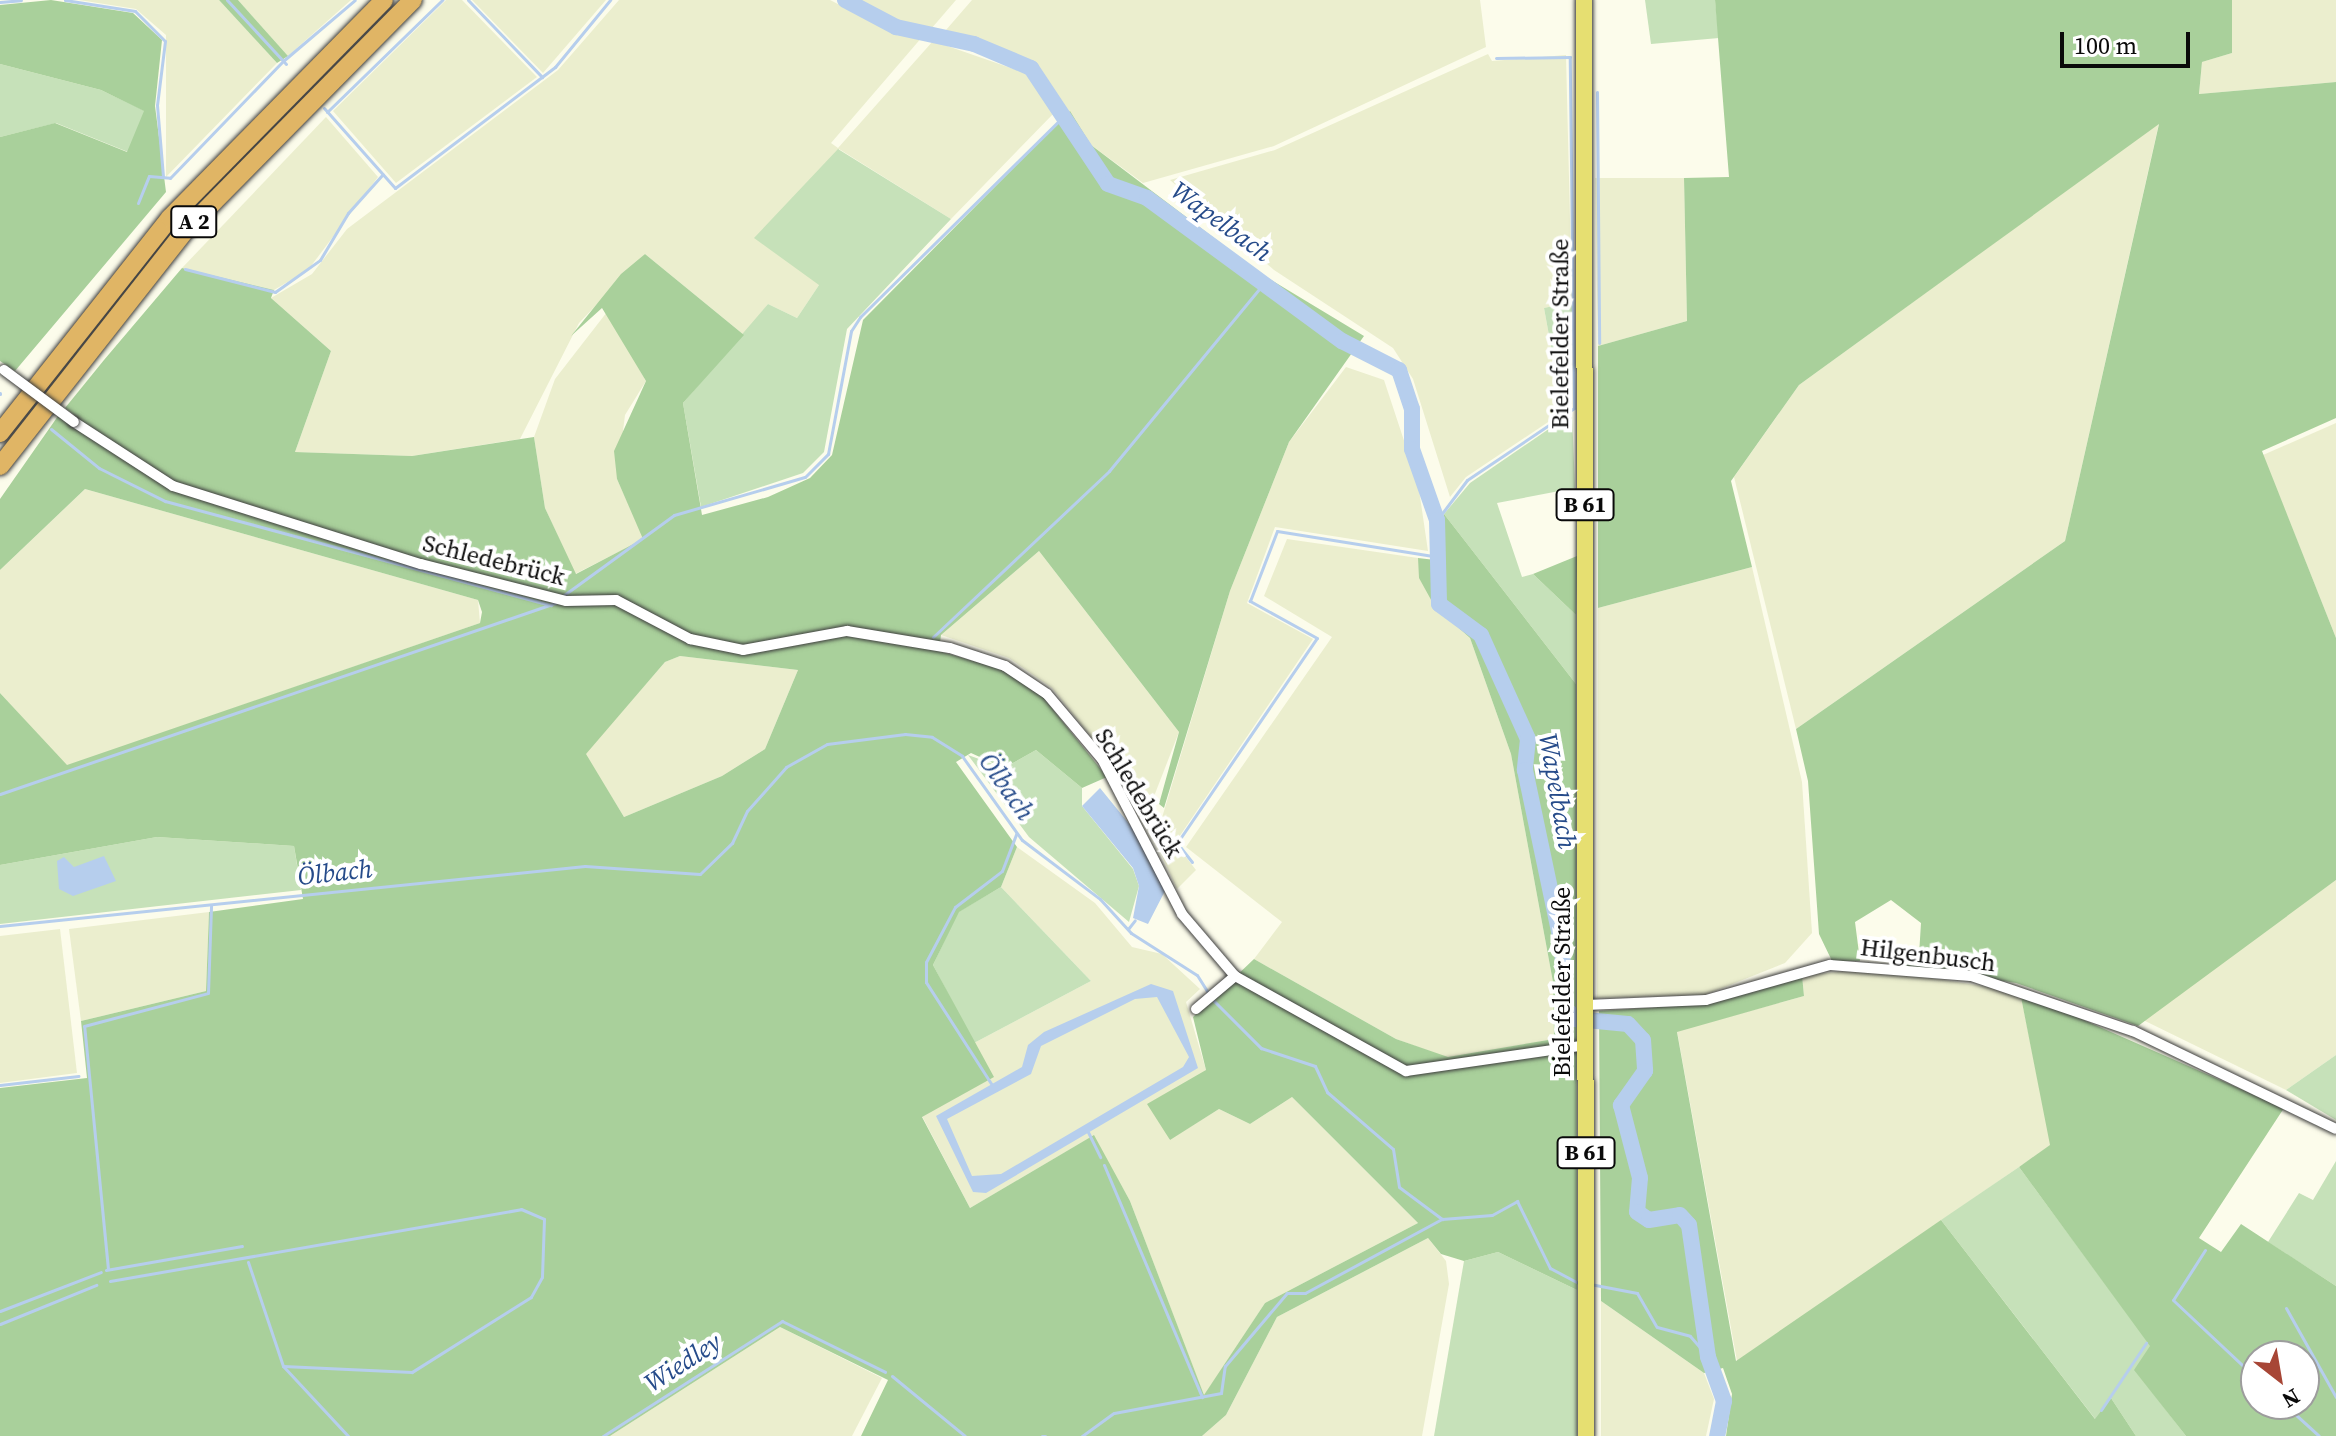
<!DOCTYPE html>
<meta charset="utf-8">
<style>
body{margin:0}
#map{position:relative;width:2336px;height:1436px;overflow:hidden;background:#fcfceb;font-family:"Source Serif 4",serif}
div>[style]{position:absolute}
.farmland>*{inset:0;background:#ebeece}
.green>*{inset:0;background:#c6e1b9}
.forest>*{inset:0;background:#a9d09b}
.water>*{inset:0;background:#b6ceed}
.stream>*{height:3px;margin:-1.5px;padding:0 1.5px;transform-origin:1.5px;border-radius:1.5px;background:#b6ceed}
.river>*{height:16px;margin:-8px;padding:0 8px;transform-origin:8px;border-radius:8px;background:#b6ceed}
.roads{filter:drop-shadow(0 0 2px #3d3d3d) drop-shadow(0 0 2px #3d3d3d)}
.street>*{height:10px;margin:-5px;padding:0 5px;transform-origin:5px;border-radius:5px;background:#fff}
.primary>*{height:16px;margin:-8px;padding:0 8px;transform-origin:8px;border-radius:8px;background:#e6df71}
.highway>*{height:18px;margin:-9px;padding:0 9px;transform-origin:9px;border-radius:9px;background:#e0b565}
.bridges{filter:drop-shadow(0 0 2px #3d3d3d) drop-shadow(0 0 2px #3d3d3d)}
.street-bridge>*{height:10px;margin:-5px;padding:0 5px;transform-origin:5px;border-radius:5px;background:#fff}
span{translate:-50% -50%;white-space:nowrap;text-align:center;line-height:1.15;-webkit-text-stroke:8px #fff;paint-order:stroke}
.shield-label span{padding:2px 6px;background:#fff;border:2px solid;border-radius:6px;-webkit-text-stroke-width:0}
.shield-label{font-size:22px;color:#0a0a0a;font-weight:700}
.street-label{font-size:24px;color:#0a0a0a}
.water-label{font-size:26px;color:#264b8a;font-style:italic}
.north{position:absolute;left:2240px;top:1340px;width:80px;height:80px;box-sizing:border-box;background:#fff;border:2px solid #9d9d9d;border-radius:50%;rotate:149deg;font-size:22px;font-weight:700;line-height:32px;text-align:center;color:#0a0a0a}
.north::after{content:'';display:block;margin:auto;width:28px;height:36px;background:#a74636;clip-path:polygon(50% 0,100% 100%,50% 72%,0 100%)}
.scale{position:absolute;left:2060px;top:32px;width:130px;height:36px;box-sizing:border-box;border:4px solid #0a0a0a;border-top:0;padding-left:10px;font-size:24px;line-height:28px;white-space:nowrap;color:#0a0a0a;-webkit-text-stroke:6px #fff;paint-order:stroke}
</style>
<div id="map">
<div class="farmland">
<i style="clip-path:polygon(79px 0,219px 0,277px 63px,166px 177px,166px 35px,136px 9px)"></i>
<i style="clip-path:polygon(238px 0,351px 0,288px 56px)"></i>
<i style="clip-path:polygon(446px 0,462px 0,537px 77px,396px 183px,333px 111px)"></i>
<i style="clip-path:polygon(472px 0,606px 0,543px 73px)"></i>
<i style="clip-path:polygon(619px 0,830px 0,895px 33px,923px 36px,831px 143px,838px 148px,933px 41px,1025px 73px,1054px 113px,951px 219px,839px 149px,819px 285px,797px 318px,768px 304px,744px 335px,645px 254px,579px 323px,520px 439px,412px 456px,295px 452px,331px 351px,271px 298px,312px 274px,347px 229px,558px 70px)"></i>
<i style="clip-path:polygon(860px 0,956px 0,931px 29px,904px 25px)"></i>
<i style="clip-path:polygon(972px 0,1480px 0,1486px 47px,1274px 146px,1143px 183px,1091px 145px,1034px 64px,946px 30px)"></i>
<i style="clip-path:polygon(2232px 0,2336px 0,2336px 82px,2199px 94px,2202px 62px,2232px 53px)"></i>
<i style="clip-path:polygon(1488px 54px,1492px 61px,1566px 55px,1572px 302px,1544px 308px,1563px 412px,1466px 477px,1450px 497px,1413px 379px,1393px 348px,1274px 270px,1170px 180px,1275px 150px)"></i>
<i style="clip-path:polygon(326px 117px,378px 177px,308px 270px,274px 290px,182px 268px)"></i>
<i style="clip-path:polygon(2159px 123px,2065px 541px,1796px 729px,1734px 477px,1799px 385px)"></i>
<i style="clip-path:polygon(1595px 178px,1684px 178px,1687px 321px,1598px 346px)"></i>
<i style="clip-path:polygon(607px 312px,646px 381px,625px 415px,617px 479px,644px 539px,575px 574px,545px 508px,534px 437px,555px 379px)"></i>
<i style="clip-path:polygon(1346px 367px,1384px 380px,1418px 483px,1428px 551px,1275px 527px,1247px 603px,1313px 639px,1175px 843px,1196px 870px,1177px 889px,1155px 841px,1230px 591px,1289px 442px)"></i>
<i style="clip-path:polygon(2336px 423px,2336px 638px,2263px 455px)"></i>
<i style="clip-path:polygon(85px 489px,478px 600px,480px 623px,67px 766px,0 693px,0 570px)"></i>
<i style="clip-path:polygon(1287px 539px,1418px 558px,1435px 607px,1470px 638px,1511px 754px,1553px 982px,1554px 1039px,1448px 1058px,1396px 1039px,1254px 959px,1282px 922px,1186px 847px,1332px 637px,1264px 596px)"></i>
<i style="clip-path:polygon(1039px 551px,1179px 732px,1144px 822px,1107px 757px,1052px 688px,1009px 658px,941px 635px)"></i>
<i style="clip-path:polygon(1752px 567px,1802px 782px,1812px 933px,1785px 963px,1705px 995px,1597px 998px,1598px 608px)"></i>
<i style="clip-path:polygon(680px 656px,798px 670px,765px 749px,722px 776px,624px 817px,585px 754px,665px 662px)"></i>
<i style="clip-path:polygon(1017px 847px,1095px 903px,1132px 947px,1162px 954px,1200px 989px,1186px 1002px,1206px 1070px,1169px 1140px,1219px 1109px,1250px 1124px,1292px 1097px,1418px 1223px,1265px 1303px,1204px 1396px,1130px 1201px,1093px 1136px,970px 1208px,922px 1116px,993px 1077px,974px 1043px,1091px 981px,1001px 887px)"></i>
<i style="clip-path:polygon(2336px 880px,2336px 1055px,2286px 1090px,2141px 1019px)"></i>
<i style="clip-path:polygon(209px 912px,206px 991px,81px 1021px,69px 929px)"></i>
<i style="clip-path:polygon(60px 929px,77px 1073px,0 1083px,0 936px)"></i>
<i style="clip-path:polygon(1874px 969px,2020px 992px,2051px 1145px,1737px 1361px,1677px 1031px,1804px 996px,1802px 975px)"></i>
<i style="clip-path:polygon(1428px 1238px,1446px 1261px,1449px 1284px,1422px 1436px,1202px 1436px,1226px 1415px,1277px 1317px)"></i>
<i style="clip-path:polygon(1601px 1301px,1704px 1373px,1714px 1399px,1706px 1436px,1601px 1436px)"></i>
<i style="clip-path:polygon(780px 1327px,882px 1378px,852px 1436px,610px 1436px)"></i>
</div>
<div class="green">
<i style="clip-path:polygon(1645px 0,1715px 0,1719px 38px,1651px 44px)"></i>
<i style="clip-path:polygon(0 64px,101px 90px,145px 111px,128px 152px,56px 123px,0 137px)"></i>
<i style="clip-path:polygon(838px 149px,951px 219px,847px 329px,824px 452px,803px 473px,701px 507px,683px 403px,768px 304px,797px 318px,819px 285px,754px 238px)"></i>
<i style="clip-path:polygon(1572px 302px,1572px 317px,1556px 323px,1570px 408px,1563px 412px,1544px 308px)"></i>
<i style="clip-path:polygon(1572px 413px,1575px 488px,1497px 503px,1522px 577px,1533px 574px,1576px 615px,1576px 684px,1444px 514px,1470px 483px)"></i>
<i style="clip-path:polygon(1036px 750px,1082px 788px,1082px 806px,1133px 869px,1139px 886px,1129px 922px,1029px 837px,968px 755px,1004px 768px)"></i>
<i style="clip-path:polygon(157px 837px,294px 846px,301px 890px,0 924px,0 865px)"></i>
<i style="clip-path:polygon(1001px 887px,1091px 981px,974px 1043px,933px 965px,958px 912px)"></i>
<i style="clip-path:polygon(2336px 1055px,2336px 1120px,2286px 1090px)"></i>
<i style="clip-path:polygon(2336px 1161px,2336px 1286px,2268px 1242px,2299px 1193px,2313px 1200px)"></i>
<i style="clip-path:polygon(2019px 1167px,2151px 1346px,2135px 1370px,2186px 1436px,2136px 1436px,2111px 1398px,2096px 1420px,1941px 1220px)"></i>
<i style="clip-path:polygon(1498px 1252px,1577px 1290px,1577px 1436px,1434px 1436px,1464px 1261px)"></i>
</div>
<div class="forest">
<i style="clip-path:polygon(51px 0,133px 13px,162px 40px,155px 106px,166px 192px,15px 371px,0 361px,0 137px,55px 123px,127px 152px,144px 111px,101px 90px,0 64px,0 5px)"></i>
<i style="clip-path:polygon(219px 0,238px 0,288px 56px,277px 63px)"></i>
<i style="clip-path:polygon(1715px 0,2232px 0,2232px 53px,2202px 62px,2199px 94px,2336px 82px,2336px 418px,2262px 451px,2336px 638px,2336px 880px,2138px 1026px,2016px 983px,1901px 965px,1902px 954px,1919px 955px,1921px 923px,1891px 900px,1855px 922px,1860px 961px,1832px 961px,1819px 934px,1808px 781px,1796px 729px,2065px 541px,2159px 124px,1799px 385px,1731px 481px,1752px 567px,1598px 608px,1598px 346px,1687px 321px,1684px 178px,1729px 177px)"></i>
<i style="clip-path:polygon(evenodd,1070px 111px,1091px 145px,1263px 275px,1364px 336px,1289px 442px,1230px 591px,1164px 808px,1159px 804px,1179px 732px,1039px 551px,941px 635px,939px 651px,1004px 670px,1043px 697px,1107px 777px,1082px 788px,1036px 750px,1004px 768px,971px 753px,956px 762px,1017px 847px,1001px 887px,959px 912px,933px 965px,994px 1077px,922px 1117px,970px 1208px,1094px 1135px,1130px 1201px,1204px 1395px,1265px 1303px,1418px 1223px,1292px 1097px,1250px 1124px,1219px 1109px,1170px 1140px,1147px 1104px,1206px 1070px,1193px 1017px,1254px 959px,1396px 1039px,1448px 1057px,1554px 1039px,1553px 982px,1511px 754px,1470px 638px,1435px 607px,1419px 578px,1418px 558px,1444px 561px,1444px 514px,1576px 684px,1577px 1290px,1498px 1252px,1464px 1261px,1441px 1254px,1428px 1238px,1277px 1317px,1226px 1415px,1202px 1436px,861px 1436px,888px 1380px,780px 1327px,610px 1436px,0 1436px,0 1088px,87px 1078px,81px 1021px,206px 991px,209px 912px,303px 899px,294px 846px,157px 837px,0 865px,0 693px,67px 765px,480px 623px,482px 612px,478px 600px,85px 489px,0 570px,0 499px,58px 416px,71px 425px,77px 417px,65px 408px,104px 360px,182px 268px,274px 290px,271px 298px,331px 351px,295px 452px,412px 456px,534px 437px,545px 508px,576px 574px,643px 539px,617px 479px,614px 451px,646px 381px,602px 308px,571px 336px,621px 274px,645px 254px,744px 335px,683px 403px,702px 515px,768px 497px,810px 478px,832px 455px,863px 320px,1070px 111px,680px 656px,798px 670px,765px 749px,722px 776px,624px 817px,586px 754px,665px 662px,680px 656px)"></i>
<i style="clip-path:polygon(1577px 556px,1576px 615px,1533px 574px)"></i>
<i style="clip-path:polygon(1802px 975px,1804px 996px,1677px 1032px,1736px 1361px,1941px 1220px,2095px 1419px,2111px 1398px,2136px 1436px,1726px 1436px,1732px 1394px,1723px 1368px,1704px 1373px,1601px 1301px,1599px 1011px,1706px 1004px)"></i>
<i style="clip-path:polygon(evenodd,2020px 992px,2284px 1108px,2199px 1238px,2221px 1252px,2241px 1224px,2336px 1286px,2336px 1436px,2186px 1436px,2134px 1370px,2150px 1346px,2019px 1167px,2050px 1145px,2020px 992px,2256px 1356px,2304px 1356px,2304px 1404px,2256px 1404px,2256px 1356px)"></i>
</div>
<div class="water">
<i style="clip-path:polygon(1100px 788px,1135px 831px,1166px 889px,1148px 924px,1133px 918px,1139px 886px,1133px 868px,1082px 806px)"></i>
<i style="clip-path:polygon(104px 856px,116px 881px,73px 896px,59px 889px,57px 861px,64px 857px,74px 867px)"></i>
<i style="clip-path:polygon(evenodd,1151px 984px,1173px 991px,1198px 1068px,986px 1193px,973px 1192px,936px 1116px,1022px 1067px,1028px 1045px,1044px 1032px,1151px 984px,1157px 997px,1189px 1057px,1183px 1067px,1001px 1174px,972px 1176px,947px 1119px,1031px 1074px,1041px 1046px,1135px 999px,1157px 997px)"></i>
</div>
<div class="stream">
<i style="left:65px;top:0;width:71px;rotate:8.9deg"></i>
<i style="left:135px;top:11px;width:42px;rotate:45deg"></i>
<i style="left:165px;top:41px;width:64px;rotate:97.1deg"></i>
<i style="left:157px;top:105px;width:72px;rotate:85.2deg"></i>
<i style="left:227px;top:0;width:87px;rotate:47.3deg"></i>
<i style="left:468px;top:0;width:107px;rotate:46.1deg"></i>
<i style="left:0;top:2px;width:21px;rotate:-5deg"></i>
<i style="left:1597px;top:92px;width:251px;rotate:89.5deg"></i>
<i style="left:324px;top:108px;width:107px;rotate:48.4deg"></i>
<i style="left:395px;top:188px;width:201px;rotate:-37.1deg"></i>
<i style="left:555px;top:67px;width:87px;rotate:-50.6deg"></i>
<i style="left:327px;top:112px;width:161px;rotate:-44.2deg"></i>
<i style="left:138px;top:203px;width:29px;rotate:-68deg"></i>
<i style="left:149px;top:176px;width:21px;rotate:5deg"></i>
<i style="left:170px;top:178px;width:163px;rotate:-46deg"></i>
<i style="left:283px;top:61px;width:94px;rotate:-40.3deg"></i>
<i style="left:185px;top:269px;width:93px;rotate:14.3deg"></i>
<i style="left:275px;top:292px;width:55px;rotate:-35.4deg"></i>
<i style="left:320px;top:260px;width:55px;rotate:-59.2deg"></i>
<i style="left:348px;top:213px;width:52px;rotate:-48.1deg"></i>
<i style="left:0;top:393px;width:1px;rotate:90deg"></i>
<i style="left:51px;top:429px;width:62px;rotate:39.1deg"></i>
<i style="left:99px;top:468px;width:74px;rotate:26.6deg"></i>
<i style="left:165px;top:501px;width:400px;rotate:15.1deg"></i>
<i style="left:1437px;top:520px;width:50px;rotate:-53.1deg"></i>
<i style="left:1467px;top:480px;width:129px;rotate:-33.9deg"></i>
<i style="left:1574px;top:408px;width:351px;rotate:-90.7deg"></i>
<i style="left:1570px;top:57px;width:74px;rotate:179.2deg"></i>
<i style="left:564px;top:595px;width:136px;rotate:-36deg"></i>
<i style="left:674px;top:515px;width:136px;rotate:-16.2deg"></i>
<i style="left:805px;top:477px;width:33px;rotate:-45deg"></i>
<i style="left:828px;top:454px;width:125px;rotate:-79.4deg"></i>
<i style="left:851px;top:331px;width:17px;rotate:-57deg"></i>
<i style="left:860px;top:317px;width:285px;rotate:-44.6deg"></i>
<i style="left:933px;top:637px;width:242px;rotate:-43.3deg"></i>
<i style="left:1109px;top:471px;width:242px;rotate:-50.5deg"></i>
<i style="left:0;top:794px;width:587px;rotate:-18.99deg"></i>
<i style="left:1192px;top:862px;width:24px;rotate:-128deg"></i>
<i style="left:1177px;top:843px;width:248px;rotate:-55.7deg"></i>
<i style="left:1317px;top:638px;width:77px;rotate:-151.1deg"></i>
<i style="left:1250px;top:601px;width:75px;rotate:-68.9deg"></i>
<i style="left:1277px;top:531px;width:164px;rotate:9.1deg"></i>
<i style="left:0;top:926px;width:588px;rotate:-5.86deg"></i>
<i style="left:585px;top:866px;width:115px;rotate:4deg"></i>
<i style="left:700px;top:874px;width:45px;rotate:-44.1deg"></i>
<i style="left:732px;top:843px;width:35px;rotate:-65deg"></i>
<i style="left:747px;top:811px;width:59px;rotate:-48.4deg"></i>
<i style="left:786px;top:767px;width:47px;rotate:-29.3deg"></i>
<i style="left:827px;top:744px;width:79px;rotate:-7.3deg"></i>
<i style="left:905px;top:734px;width:27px;rotate:6deg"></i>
<i style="left:932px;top:737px;width:36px;rotate:32deg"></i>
<i style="left:962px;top:756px;width:103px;rotate:54.5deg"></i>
<i style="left:1022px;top:840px;width:98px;rotate:37.1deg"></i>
<i style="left:1100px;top:899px;width:46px;rotate:47.6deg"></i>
<i style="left:1131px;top:933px;width:78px;rotate:32.5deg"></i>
<i style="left:1197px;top:975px;width:22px;rotate:58deg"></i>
<i style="left:1128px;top:929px;width:11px;rotate:-52deg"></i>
<i style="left:1213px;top:1000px;width:68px;rotate:45deg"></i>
<i style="left:1261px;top:1048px;width:57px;rotate:18.4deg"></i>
<i style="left:1315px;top:1066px;width:29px;rotate:65deg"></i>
<i style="left:1327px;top:1092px;width:87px;rotate:40.8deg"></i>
<i style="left:1393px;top:1149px;width:38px;rotate:81deg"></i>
<i style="left:1399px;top:1187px;width:54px;rotate:36.7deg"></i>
<i style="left:1442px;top:1219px;width:50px;rotate:-4.6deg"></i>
<i style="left:1492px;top:1215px;width:29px;rotate:-29deg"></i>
<i style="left:1517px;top:1201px;width:75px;rotate:63.8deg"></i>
<i style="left:1550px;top:1268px;width:32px;rotate:28deg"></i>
<i style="left:0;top:1085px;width:79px;rotate:-6.6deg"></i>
<i style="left:992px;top:1085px;width:122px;rotate:-122.7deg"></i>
<i style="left:926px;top:982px;width:20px;rotate:-90deg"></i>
<i style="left:926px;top:962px;width:62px;rotate:-62.2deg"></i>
<i style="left:955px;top:907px;width:59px;rotate:-37.5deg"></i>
<i style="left:1002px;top:871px;width:40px;rotate:-69deg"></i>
<i style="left:1088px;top:1132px;width:28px;rotate:64deg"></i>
<i style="left:1104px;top:1165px;width:252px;rotate:67.1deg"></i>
<i style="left:2205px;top:1250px;width:59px;rotate:122.6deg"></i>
<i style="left:2173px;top:1300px;width:114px;rotate:43.2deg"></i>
<i style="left:248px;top:1262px;width:110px;rotate:71.4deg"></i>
<i style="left:283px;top:1366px;width:96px;rotate:47.1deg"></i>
<i style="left:108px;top:1269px;width:244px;rotate:-95.6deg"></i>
<i style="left:84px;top:1026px;width:128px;rotate:-14.9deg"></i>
<i style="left:208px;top:993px;width:87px;rotate:-88deg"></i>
<i style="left:106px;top:1270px;width:138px;rotate:-10deg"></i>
<i style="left:110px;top:1281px;width:417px;rotate:-9.9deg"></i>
<i style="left:521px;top:1209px;width:25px;rotate:23deg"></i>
<i style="left:544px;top:1219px;width:58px;rotate:92deg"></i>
<i style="left:542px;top:1277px;width:23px;rotate:119deg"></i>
<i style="left:531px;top:1297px;width:141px;rotate:147.8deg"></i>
<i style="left:412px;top:1372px;width:129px;rotate:-177.3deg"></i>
<i style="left:1590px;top:1284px;width:48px;rotate:10.8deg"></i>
<i style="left:1637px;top:1293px;width:39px;rotate:60deg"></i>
<i style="left:1657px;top:1327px;width:34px;rotate:15deg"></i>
<i style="left:1690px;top:1336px;width:28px;rotate:49deg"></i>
<i style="left:2286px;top:1308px;width:102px;rotate:60.7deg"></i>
<i style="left:0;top:1311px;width:108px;rotate:-21.1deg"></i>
<i style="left:0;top:1324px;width:104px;rotate:-22.1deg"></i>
<i style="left:892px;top:1376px;width:94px;rotate:39.4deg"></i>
<i style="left:2284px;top:1404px;width:47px;rotate:42.4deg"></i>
<i style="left:2101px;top:1410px;width:81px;rotate:-56.1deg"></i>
<i style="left:603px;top:1436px;width:213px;rotate:-32.7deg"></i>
<i style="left:782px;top:1321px;width:115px;rotate:26.3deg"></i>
<i style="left:1042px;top:1436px;width:3px"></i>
<i style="left:1082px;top:1436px;width:39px;rotate:-36deg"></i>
<i style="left:1114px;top:1413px;width:109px;rotate:-10.6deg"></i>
<i style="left:1221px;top:1393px;width:27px;rotate:-82deg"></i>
<i style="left:1225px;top:1366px;width:96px;rotate:-49.7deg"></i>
<i style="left:1287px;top:1293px;width:18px"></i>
<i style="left:1305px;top:1293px;width:156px;rotate:-28.4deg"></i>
</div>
<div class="river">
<i style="left:845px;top:0;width:58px;rotate:27.9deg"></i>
<i style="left:896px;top:27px;width:80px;rotate:12.3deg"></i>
<i style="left:974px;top:44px;width:62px;rotate:22.8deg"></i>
<i style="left:1031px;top:68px;width:139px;rotate:56.4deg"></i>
<i style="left:1108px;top:184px;width:41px;rotate:19.7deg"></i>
<i style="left:1147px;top:198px;width:242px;rotate:36.3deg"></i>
<i style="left:1342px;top:341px;width:64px;rotate:27deg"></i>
<i style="left:1399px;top:370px;width:41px;rotate:71.6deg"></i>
<i style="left:1412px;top:409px;width:40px;rotate:90deg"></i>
<i style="left:1412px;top:449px;width:75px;rotate:70.6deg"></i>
<i style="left:1437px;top:520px;width:84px;rotate:88.6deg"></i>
<i style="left:1439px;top:604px;width:52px;rotate:36.4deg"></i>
<i style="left:1481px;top:635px;width:114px;rotate:65.7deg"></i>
<i style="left:1528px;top:739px;width:31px;rotate:96deg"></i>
<i style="left:1525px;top:770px;width:179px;rotate:78.1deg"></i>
<i style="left:1562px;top:945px;width:63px;rotate:87.3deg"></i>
<i style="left:1565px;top:1008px;width:16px;rotate:45deg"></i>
<i style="left:1576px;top:1019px;width:52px;rotate:5.5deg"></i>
<i style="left:1628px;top:1024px;width:22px;rotate:47deg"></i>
<i style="left:1643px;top:1040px;width:31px;rotate:86deg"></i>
<i style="left:1645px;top:1071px;width:42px;rotate:125.2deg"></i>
<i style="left:1621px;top:1105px;width:75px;rotate:75.4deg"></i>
<i style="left:1640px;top:1178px;width:34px;rotate:95deg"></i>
<i style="left:1637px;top:1212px;width:14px;rotate:34deg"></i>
<i style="left:1649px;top:1220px;width:31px;rotate:-9deg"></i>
<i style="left:1680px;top:1215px;width:13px;rotate:48deg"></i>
<i style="left:1689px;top:1225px;width:133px;rotate:81.8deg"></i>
<i style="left:1708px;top:1357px;width:47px;rotate:70deg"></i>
<i style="left:1724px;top:1401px;width:36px;rotate:101deg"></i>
</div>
<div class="roads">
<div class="street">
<i style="left:74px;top:422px;width:118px;rotate:32.9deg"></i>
<i style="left:173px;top:486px;width:260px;rotate:17.5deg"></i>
<i style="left:421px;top:564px;width:150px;rotate:14.3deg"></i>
<i style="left:566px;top:601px;width:50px;rotate:-1.1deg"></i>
<i style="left:616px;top:600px;width:84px;rotate:27.8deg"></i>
<i style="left:690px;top:639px;width:54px;rotate:11.7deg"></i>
<i style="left:743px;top:650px;width:106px;rotate:-10.4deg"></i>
<i style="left:847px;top:631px;width:104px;rotate:9.4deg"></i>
<i style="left:950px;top:648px;width:58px;rotate:18.1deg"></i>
<i style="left:1005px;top:666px;width:50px;rotate:33.7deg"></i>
<i style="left:1047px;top:694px;width:85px;rotate:49.8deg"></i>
<i style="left:1102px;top:759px;width:174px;rotate:62.7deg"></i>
<i style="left:1182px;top:914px;width:82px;rotate:49.5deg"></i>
<i style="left:1235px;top:976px;width:196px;rotate:29.1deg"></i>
<i style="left:1406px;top:1071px;width:182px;rotate:-8.2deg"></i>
<i style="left:1586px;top:1005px;width:120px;rotate:-2.4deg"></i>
<i style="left:1706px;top:1000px;width:129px;rotate:-15.8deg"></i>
<i style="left:1830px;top:965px;width:141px;rotate:4.5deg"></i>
<i style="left:1971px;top:976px;width:171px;rotate:18.8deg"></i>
<i style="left:2133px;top:1031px;width:225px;rotate:25.8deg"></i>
<i style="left:1196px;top:1009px;width:51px;rotate:-40.2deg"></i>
</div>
<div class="primary">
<i style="left:1584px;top:0;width:1436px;rotate:89.92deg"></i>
</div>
<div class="highway">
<i style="left:0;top:433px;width:274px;rotate:-51.7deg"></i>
<i style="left:170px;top:218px;width:305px;rotate:-45.5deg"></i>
<i style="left:0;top:466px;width:300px;rotate:-51.8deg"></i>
<i style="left:186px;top:230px;width:323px;rotate:-45.4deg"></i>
</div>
</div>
<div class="bridges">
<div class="street-bridge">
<i style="left:4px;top:370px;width:87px;rotate:36.6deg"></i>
</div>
</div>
<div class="shield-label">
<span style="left:194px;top:222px">A 2</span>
<span style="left:1585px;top:505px">B 61</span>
<span style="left:1586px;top:1153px">B 61</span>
</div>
<div class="street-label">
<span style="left:1560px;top:334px;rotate:-90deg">Bielefelder Straße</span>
<span style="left:494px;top:560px;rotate:14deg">Schledebrück</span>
<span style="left:1139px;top:793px;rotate:59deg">Schledebrück</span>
<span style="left:1928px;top:955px;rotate:7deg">Hilgenbusch</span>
<span style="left:1562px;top:982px;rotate:-90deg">Bielefelder Straße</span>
</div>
<div class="water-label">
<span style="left:1221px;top:222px;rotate:36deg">Wapelbach</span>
<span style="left:1006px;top:787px;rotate:55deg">Ölbach</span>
<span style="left:1557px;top:791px;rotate:80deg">Wapelbach</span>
<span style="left:335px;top:873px;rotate:-6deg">Ölbach</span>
<span style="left:683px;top:1363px;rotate:-33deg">Wiedley</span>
</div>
<div class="north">N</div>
<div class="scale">100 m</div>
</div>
